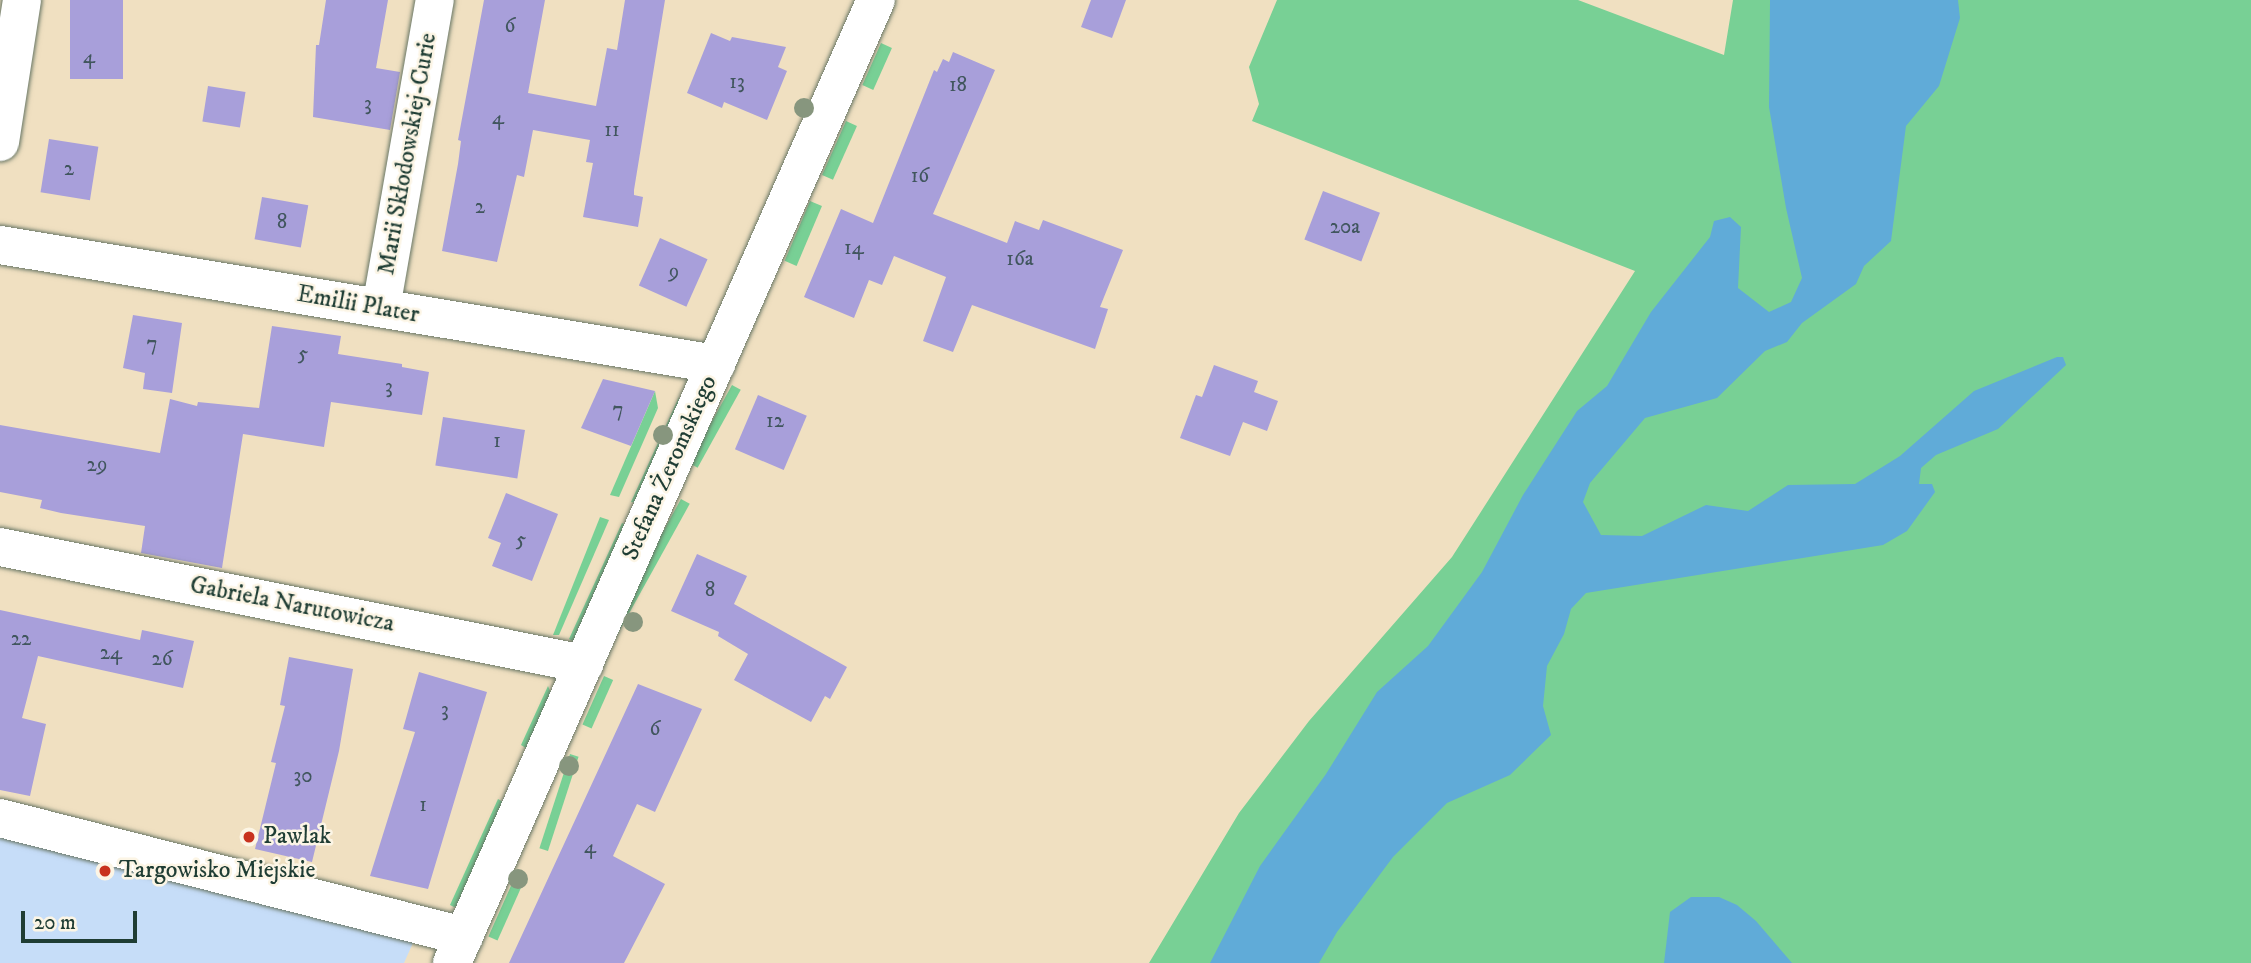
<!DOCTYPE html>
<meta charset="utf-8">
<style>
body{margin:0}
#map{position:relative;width:2251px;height:963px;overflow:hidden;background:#f0e0c1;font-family:"IM FELL DW Pica",serif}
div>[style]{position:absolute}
.built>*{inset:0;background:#c6ddf8}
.green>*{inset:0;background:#78d095;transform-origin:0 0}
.water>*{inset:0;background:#60abd8}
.building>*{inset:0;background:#a89fda;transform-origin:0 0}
.roads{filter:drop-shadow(0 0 2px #687665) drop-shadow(0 0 2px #687665)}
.minor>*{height:38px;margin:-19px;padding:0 19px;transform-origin:19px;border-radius:19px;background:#fff}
.trees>*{width:20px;height:20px;margin:-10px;border-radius:50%;background:#87967e}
.dots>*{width:19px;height:19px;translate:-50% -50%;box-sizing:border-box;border:4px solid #fcf5e5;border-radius:50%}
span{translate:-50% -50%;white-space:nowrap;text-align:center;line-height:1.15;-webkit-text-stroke:5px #fcf5e5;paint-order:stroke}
.number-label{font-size:21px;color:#41565e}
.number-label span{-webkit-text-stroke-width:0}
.street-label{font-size:24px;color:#1f3d34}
.poi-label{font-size:24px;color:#1f3d34}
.left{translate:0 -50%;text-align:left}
.scale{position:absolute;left:21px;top:911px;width:116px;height:32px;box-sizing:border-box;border:4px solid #1f3d34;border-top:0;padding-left:9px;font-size:21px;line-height:24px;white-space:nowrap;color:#1f3d34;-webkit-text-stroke:5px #fcf5e5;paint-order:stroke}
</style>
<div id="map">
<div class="built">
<i style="clip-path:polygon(0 818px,421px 925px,404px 963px,0 963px)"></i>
</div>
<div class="green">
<i style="clip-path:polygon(1277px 0,1578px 0,1724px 55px,1733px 0,2251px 0,2251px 963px,1149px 963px,1239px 813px,1309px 721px,1452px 557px,1635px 271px,1252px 121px,1259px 104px,1249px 67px)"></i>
<i style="left:881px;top:43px;width:12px;height:46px;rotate:24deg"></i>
<i style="left:846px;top:121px;width:12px;height:59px;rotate:24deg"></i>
<i style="left:810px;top:201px;width:13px;height:65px;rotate:23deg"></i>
<i style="left:732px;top:385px;width:10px;height:89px;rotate:29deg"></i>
<i style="clip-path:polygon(655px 391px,658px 408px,619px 497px,610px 495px)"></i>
<i style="clip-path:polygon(679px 397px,677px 411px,639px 503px,631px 502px)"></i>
<i style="left:681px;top:499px;width:10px;height:157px;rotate:29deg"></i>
<i style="clip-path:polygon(600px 517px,609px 520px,559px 635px,553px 635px)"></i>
<i style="clip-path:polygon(622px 523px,629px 526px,577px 643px,569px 639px)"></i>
<i style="left:604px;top:676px;width:10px;height:53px;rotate:24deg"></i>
<i style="clip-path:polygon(548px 686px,552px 695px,529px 750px,521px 745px)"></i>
<i style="left:570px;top:754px;width:9px;height:99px;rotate:18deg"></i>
<i style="clip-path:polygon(498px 799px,505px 803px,459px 905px,454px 907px,450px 905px)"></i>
<i style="left:514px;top:879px;width:10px;height:63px;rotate:24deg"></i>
</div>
<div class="water">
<i style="clip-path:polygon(1770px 0,1958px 0,1960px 18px,1939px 86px,1906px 126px,1891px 241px,1864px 266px,1856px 284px,1802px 323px,1787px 342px,1765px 351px,1717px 398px,1645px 418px,1590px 483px,1583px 502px,1601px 535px,1642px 536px,1706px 505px,1748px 511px,1788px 485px,1855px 484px,1900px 456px,1974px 391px,2057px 357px,2063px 357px,2066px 365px,1998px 429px,1936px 455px,1921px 468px,1919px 484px,1932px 484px,1935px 492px,1907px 531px,1883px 545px,1586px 593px,1571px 609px,1564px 634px,1547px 666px,1543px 706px,1551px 735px,1510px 775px,1447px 803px,1393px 857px,1337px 932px,1319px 963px,1210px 963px,1260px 866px,1326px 774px,1377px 692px,1428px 646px,1482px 572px,1523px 495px,1577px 411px,1607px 386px,1651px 312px,1710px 237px,1714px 221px,1730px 217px,1741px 227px,1738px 288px,1769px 312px,1791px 302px,1802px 278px,1786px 208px,1769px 107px)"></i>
<i style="clip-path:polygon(1691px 897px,1719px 897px,1737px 905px,1756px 921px,1792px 963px,1664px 963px,1670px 912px)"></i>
</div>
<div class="building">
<i style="left:70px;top:0;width:53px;height:79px"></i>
<i style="clip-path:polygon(326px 0,388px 0,376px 68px,400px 72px,390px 130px,313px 117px,316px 45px,319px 45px)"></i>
<i style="clip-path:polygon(484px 0,545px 0,528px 93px,596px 106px,607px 48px,617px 50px,625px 0,665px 0,634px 190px,634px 195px,643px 197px,638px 227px,583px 217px,593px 163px,586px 162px,590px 140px,533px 130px,524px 177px,517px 175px,497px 262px,442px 251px,458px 164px,461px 141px,458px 140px)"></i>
<i style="clip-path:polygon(1091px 0,1126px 0,1112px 38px,1081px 27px)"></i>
<i style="clip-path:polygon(711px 33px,730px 41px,732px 37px,786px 47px,778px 67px,787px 71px,767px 120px,724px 102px,722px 108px,687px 93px)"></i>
<i style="clip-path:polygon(953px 52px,995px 70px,933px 214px,1007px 243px,1015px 221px,1039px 230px,1043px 220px,1123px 250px,1100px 307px,1108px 309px,1095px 349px,972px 305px,953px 352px,923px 341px,946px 277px,894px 256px,882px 285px,869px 280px,854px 318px,804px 297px,841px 209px,873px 223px,934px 70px,937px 72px,943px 59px,949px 62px)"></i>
<i style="left:208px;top:86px;width:38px;height:36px;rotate:9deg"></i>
<i style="left:49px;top:139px;width:50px;height:54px;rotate:9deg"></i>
<i style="left:1323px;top:191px;width:61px;height:52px;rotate:21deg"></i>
<i style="left:262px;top:197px;width:47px;height:43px;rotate:10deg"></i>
<i style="left:660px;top:238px;width:52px;height:52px;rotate:24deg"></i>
<i style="clip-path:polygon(133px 315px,182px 323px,172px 393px,143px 389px,145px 373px,123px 368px)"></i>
<i style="clip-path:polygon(272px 326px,341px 336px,338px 354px,402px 364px,402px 367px,429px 372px,422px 415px,331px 402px,324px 447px,243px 434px,222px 568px,141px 553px,145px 526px,61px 513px,40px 508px,42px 500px,0 492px,0 425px,160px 453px,170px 399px,197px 406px,198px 402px,259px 408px)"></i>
<i style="clip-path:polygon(1214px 365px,1258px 381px,1254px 392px,1278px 401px,1267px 431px,1243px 422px,1230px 456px,1180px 438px,1196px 395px,1202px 397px)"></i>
<i style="clip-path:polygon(603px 379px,655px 391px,631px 446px,581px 428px)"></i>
<i style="left:758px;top:395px;width:53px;height:59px;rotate:23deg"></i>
<i style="left:443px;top:417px;width:83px;height:49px;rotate:9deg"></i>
<i style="clip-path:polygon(506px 493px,558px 514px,532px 581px,492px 566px,501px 543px,488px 538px)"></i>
<i style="clip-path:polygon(697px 554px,747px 576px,734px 604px,847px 667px,830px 699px,825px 696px,811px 722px,734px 680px,748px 654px,718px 636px,719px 632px,671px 611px)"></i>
<i style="clip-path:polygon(0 610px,140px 640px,142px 630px,194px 641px,183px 688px,38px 656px,22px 718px,46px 724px,30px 796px,0 790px)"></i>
<i style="clip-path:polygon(289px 657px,353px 669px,339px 751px,312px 862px,255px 849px,276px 763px,271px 762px,285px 706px,280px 705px)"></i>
<i style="clip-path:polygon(419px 672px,487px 692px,428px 889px,370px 876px,415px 732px,403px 729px)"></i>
<i style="clip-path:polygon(638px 684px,702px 709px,655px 812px,637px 804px,613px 856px,665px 884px,624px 963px,509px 963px)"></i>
</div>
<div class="roads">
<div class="minor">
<i style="left:0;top:142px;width:144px;rotate:-81.2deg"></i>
<i style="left:0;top:245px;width:726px;rotate:9.44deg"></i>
<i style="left:381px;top:308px;width:313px;rotate:-80.1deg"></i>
<i style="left:0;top:547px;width:596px;rotate:11.33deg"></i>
<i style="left:0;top:818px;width:479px;rotate:14.3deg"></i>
<i style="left:452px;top:963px;width:1052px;rotate:-66.24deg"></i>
</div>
</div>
<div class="trees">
<i style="left:804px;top:108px"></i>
<i style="left:663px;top:435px"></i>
<i style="left:633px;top:622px"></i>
<i style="left:569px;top:766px"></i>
<i style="left:518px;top:879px"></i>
</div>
<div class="dots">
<i style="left:249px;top:837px;background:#c8321e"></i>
<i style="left:105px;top:871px;background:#c8321e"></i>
</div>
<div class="number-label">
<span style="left:510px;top:26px">6</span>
<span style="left:89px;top:57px">4</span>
<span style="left:737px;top:82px">13</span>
<span style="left:958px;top:85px">18</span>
<span style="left:368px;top:104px">3</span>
<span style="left:498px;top:118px">4</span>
<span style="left:612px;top:130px">11</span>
<span style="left:69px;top:169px">2</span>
<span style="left:920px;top:176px">16</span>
<span style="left:480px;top:207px">2</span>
<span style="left:282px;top:222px">8</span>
<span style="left:1345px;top:227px">20a</span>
<span style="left:854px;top:248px">14</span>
<span style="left:1020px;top:259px">16a</span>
<span style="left:674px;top:272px">9</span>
<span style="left:152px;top:344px">7</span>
<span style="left:303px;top:354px">5</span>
<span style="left:389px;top:387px">3</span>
<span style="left:618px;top:410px">7</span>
<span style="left:775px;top:421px">12</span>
<span style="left:497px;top:441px">1</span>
<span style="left:97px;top:465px">29</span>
<span style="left:521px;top:540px">5</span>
<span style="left:710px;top:590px">8</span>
<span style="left:21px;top:639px">22</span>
<span style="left:111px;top:653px">24</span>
<span style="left:162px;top:659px">26</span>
<span style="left:445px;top:710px">3</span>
<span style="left:655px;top:729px">6</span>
<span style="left:303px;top:776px">30</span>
<span style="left:423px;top:805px">1</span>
<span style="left:590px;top:847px">4</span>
</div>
<div class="street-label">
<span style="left:408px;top:154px;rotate:-80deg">Marii Skłodowskiej-Curie</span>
<span style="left:358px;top:305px;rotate:10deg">Emilii Plater</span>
<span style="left:670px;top:468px;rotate:-66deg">Stefana Żeromskiego</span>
<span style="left:292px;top:605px;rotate:11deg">Gabriela Narutowicza</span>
</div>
<div class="poi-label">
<span class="left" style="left:263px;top:837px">Pawlak</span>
<span class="left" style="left:119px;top:871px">Targowisko Miejskie</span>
</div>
<div class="scale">20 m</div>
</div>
